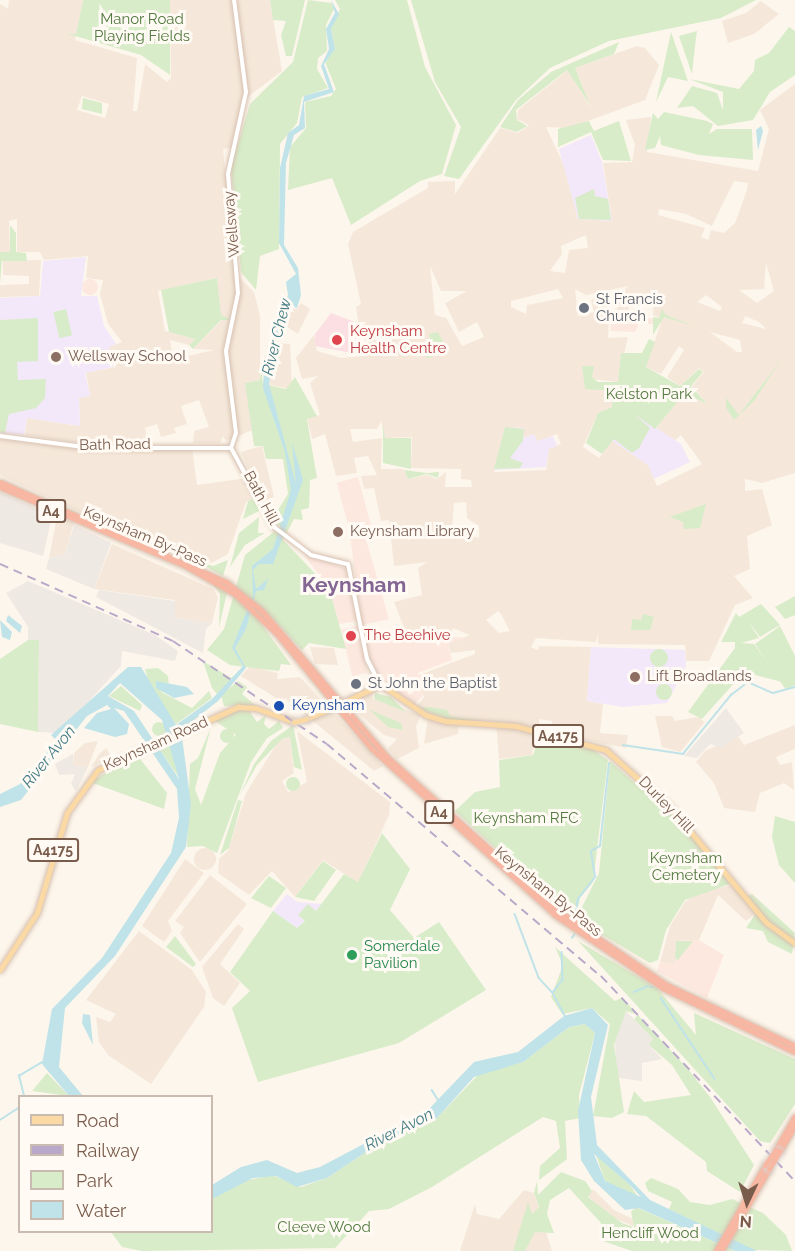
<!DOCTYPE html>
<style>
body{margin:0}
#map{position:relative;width:795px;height:1251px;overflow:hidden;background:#fdf6ec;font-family:Raleway,sans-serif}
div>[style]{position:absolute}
.residential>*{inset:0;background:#f5e8da}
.round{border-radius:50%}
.commercial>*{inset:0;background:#fde8e0;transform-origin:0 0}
.industrial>*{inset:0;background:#efe9e4}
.education>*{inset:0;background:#f3e8fa}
.medical>*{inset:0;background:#fbdfe3}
.green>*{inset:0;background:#d8ecc9;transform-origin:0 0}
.water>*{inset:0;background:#bfe3e8}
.stream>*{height:1.5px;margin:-0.75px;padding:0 0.75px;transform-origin:0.75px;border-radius:0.75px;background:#bfe3e8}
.roads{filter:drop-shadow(0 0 2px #d6c0b0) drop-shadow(0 0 2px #d6c0b0)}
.secondary>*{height:4px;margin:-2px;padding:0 2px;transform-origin:2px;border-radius:2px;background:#fff}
.primary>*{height:4.5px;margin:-2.25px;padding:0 2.25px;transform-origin:2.25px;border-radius:2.25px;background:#fbd9a5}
.highway>*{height:5px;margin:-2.5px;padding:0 2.5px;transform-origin:2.5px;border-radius:2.5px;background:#f7b7a3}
.rail>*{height:1.5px;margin-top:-0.75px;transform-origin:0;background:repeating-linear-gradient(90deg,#b9a8c9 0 9px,transparent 0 15px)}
.bridges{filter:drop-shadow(0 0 2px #dad1cd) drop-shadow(0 0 2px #dad1cd)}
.primary-bridge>*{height:4.5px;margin:-2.25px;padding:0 2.25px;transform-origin:2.25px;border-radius:2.25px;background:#fbd9a5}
.highway-bridge>*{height:5px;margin:-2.5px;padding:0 2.5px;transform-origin:2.5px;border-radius:2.5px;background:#f7b7a3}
.dots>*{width:16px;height:16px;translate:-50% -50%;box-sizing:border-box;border:3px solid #fffaf3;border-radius:50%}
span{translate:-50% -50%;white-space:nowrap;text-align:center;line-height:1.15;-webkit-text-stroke:6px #fffaf3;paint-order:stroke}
.shield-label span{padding:2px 4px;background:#fffaf3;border:2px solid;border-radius:4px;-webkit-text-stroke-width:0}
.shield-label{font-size:14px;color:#7a5c4d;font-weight:700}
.park-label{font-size:15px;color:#537a41}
.street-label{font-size:15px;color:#7a5c4d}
.worship-label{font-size:15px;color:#5b616d}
.left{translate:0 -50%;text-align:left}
.health-label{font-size:15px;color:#be3a42}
.education-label{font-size:15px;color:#785e54}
.transit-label{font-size:15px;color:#164399}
.leisure-label{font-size:15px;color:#27864d}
.water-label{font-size:16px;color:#437c86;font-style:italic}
.district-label{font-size:21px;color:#846695;font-weight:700}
.legend{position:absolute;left:18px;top:1095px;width:195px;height:138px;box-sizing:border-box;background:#fffaf3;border:2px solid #cabbb1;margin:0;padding:8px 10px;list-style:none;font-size:18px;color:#7a5c4d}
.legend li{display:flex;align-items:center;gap:12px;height:30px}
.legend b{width:30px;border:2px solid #cabbb1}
.north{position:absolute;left:717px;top:1173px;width:60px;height:60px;-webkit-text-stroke:4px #fffaf3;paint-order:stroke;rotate:184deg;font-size:16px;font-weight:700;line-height:24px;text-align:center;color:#7a5c4d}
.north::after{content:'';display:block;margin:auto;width:21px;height:27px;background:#7a5c4d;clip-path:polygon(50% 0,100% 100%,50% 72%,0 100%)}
</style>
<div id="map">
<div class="residential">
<i style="clip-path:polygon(evenodd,9px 0,83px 0,75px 40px,137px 58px,133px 111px,137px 111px,145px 64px,167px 82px,171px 78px,170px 0,270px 0,282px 71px,244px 100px,231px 148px,223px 149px,235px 273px,254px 292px,260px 316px,260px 380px,245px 383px,255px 429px,226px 441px,223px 436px,220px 443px,193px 443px,194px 431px,209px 427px,199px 400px,181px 406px,187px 424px,174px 428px,176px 433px,161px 437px,157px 424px,145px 428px,148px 443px,97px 445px,25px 435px,27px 418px,80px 426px,79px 398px,90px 396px,86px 373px,114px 367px,109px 347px,122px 342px,108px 324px,100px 294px,103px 280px,86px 278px,88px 256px,44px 260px,40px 252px,17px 252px,17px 219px,9px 221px,10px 252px,0 252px,0 4px,8px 9px,9px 0,82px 96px,109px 104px,105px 118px,77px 110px,82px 96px,9px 0,217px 278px,221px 321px,193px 349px,214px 350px,183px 357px,181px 352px,172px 353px,170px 340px,189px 345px,195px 339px,165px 331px,158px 291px,217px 278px)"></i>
<i style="clip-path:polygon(761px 1px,779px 14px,754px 34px,728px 43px,722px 21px,746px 13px)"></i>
<i style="clip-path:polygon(evenodd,637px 46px,645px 48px,659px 65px,645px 100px,569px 128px,546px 127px,567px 172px,578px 219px,612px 221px,603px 163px,632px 162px,635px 145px,626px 120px,651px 117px,647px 152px,758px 171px,769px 129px,760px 110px,795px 84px,795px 473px,762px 483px,745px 479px,745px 491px,762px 489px,772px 525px,747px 536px,750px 569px,734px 576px,753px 598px,735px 605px,709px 661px,686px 661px,685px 645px,598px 644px,598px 633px,596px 642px,536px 638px,531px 647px,538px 650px,539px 646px,591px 647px,587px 701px,603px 704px,600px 733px,628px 735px,626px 748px,553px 733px,552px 721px,539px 719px,540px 747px,533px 748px,532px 755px,499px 759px,496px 721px,456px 722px,428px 713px,417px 706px,424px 697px,420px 688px,404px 691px,420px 680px,419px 675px,475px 654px,475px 650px,451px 653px,448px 644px,470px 635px,453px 628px,451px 634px,408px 638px,394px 602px,422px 595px,418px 568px,427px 562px,394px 566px,389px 520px,381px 521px,374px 488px,364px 489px,361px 476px,377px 475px,368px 456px,354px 458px,357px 473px,336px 476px,325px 434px,312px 439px,307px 418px,320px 415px,310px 383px,318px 376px,302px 379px,296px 358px,314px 335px,317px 351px,341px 358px,363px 356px,362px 345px,367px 341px,360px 336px,356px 307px,361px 304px,348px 244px,353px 232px,428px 188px,428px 182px,455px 181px,455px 194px,500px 128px,518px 133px,529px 125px,517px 119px,518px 110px,568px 70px,591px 108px,575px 68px,637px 46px,734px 181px,748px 183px,747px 190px,735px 223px,724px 233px,711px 230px,708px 240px,701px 237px,705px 228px,658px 215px,659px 209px,686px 214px,712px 226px,734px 181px,637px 46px,586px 235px,588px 248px,569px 250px,565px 273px,550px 271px,562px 254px,561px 246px,586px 235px,637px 46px,766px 263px,774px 291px,757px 303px,739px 290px,764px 289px,766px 263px,637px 46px,430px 266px,441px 291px,467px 291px,445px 303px,459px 332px,477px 322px,484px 337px,462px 346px,446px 318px,435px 315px,430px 266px,637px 46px,629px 286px,619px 295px,615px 322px,625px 321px,630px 302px,654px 304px,653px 315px,662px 319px,646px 367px,661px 374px,679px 346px,684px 350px,667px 377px,680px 386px,699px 368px,704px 372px,692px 386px,707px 404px,685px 393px,656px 428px,674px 441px,681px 435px,702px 464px,657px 486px,648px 465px,612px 441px,599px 458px,583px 447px,598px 413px,612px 407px,613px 390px,585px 389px,584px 378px,618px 382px,628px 337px,608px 338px,610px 295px,591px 300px,594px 312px,578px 316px,575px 289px,586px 295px,629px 286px,637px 46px,558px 289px,563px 298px,527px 305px,526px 314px,511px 307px,511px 301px,558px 289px,637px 46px,706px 295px,722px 307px,720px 311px,697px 302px,706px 295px,637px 46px,745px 316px,759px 322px,766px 329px,742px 323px,745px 316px,637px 46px,710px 332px,740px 340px,742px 352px,737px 352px,710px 332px,637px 46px,381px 421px,385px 438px,412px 437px,411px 468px,461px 469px,461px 479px,471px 480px,472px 487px,445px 487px,446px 472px,437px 479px,427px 475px,409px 479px,403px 469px,381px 469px,382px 438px,353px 442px,350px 429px,377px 429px,381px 421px,637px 46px,505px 427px,523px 428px,523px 438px,534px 434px,537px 442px,557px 434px,561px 444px,549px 449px,546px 470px,494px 472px,505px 427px,637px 46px,466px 502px,467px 518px,479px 526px,479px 538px,452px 531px,454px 503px,466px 502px,637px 46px,498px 611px,501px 614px,510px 631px,499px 633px,486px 620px,498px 611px)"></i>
<i style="clip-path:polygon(41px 260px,39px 296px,0 297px,0 285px,29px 284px,29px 276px,3px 275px,3px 261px)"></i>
<i style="clip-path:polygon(301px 303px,310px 309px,298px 334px,280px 322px,287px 309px,297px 309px)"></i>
<i style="clip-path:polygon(277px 343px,290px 344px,292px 389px,269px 385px)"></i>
<i style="clip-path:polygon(0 439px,92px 451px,192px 447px,197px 485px,247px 478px,257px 498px,246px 502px,228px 554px,211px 563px,157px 542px,147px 529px,135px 537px,0 475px)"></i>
<i style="clip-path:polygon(262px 446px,274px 497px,263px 501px,241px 452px)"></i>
<i style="clip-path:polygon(57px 517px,74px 522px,65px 554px,49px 558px)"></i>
<i style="clip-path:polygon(112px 544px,213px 589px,218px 597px,212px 623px,175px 618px,175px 600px,94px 589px)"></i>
<i style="clip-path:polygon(310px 647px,334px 648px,338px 665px,315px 664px)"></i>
<i style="clip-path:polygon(250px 666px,278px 673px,277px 679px,300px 677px,383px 766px,374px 771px,285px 698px,281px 701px,241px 676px)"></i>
<i style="clip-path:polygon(372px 691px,373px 699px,421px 715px,416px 726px,419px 748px,397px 759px,388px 748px,397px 739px,384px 735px,347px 704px)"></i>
<i style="clip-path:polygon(655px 716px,672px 716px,675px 721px,698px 717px,705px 722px,680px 752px,662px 747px)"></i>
<i style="clip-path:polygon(428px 718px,459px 726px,458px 734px,424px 744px)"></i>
<i style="clip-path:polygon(795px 725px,795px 749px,776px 757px,780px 765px,792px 762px,794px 790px,784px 783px,760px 793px,755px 812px,724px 808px,714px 783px,696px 762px,705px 751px,738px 736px,744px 745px)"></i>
<i style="clip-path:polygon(297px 731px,390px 802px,389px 815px,358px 883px,323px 860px,295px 897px,272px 871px,249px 895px,218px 873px,219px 859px,228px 851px,246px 793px,279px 740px,290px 737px,294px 773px,282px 781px,288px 792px,307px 782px)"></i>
<i style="clip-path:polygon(98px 741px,88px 767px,73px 766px,74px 753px,85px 743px)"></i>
<i style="clip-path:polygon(106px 748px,112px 757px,91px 767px,100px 753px)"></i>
<i class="round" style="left:194px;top:848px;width:22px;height:22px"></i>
<i style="clip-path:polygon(185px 859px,204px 873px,168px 921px,172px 931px,164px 942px,142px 926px)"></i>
<i style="clip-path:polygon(210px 875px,247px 904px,200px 962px,180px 933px,184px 927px,175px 921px)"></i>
<i style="clip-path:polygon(733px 885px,756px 913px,746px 921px,718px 895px,699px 940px,676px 941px,675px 965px,660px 962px,670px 926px,685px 902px,700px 892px)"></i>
<i style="clip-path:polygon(238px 924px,244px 929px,220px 964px,240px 983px,224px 1006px,213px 998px,202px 967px)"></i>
<i style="clip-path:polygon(139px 931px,192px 970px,206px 992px,204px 1007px,151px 1084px,108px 1055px,99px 1042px,96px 1017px,110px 1022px,116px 1014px,86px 1000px)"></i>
<i style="clip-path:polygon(593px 1189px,614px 1210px,635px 1220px,633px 1226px,609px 1216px,588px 1196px)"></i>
<i style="clip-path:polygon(524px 1190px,534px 1193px,552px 1251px,460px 1251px,475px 1204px,477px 1214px,499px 1219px)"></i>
</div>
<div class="commercial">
<i class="round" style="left:82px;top:279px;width:16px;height:16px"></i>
<i style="clip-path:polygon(654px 318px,653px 324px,639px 324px,635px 332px,611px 331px,610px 322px)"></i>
<i style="left:358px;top:477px;width:50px;height:22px;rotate:75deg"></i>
<i style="clip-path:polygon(350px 536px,365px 536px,389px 619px,362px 625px)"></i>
<i style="clip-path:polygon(304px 555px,348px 569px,357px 621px,339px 624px,329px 588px)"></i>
<i style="left:357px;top:626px;width:48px;height:16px;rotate:77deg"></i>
<i style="clip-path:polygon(385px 630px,394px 641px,428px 634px,464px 638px,448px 644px,452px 660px,418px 673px,420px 680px,405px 688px,409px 695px,420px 688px,423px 695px,414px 706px,387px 689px,367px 654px,365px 635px)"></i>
<i style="clip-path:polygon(699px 940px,724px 955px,707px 998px,657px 971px,660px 962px,675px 965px,676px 941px)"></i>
</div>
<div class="industrial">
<i style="clip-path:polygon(0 492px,52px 516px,43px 556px,0 543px)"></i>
<i style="clip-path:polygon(74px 525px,111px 543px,94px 589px,46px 569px,49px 558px,65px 554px)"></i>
<i style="clip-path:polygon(28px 581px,155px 635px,178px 651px,175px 661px,122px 651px,121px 666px,60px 733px,38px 732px,39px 640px,28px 640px,28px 627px,6px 593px)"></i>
<i style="clip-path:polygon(99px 590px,175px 601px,175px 618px,212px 623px,206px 629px,203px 653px,96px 597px)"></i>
<i style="clip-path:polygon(726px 708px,744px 733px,721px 748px,710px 744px,697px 758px,684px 756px)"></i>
<i style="clip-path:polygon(73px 754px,73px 766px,88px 767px,76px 791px,71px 784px,75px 774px,59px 775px,55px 764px)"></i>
<i style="clip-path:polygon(626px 1011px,653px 1039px,649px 1045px,662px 1059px,642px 1063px,642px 1081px,618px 1078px,616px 1070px,615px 1040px)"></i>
</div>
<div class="education">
<i style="clip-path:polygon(591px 135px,602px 162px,612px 221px,578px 219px,559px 149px)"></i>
<i style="clip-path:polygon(86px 257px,81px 296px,97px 296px,104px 326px,116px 344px,109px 347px,113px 367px,85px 373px,90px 396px,79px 398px,80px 426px,27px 418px,24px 435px,0 433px,0 298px,40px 296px,43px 261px)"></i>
<i style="clip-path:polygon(633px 413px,681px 444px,690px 462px,654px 479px,648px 465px,612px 441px)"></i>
<i style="clip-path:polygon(505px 427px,524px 428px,523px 438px,534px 434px,537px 441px,553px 436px,557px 446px,549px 449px,546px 467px,494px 470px)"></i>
<i style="clip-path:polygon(591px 647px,685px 650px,686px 666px,667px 703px,623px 707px,587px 701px)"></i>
<i style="clip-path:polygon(287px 894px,297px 902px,323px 904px,297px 928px,273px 911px)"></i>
</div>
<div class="medical">
<i style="clip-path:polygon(331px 313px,355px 322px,357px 354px,315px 346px,315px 334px)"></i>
</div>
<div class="green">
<i style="clip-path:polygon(83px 0,170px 0,170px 75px,141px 55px,68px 34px,76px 34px)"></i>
<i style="clip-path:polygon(270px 0,305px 0,292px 56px,286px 56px,281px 35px,286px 21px,273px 20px)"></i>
<i style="clip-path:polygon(308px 0,332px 3px,334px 9px,326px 25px,327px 51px,318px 58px,317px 69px,328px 88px,302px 97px,297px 123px,280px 144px,279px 249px,260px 256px,256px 290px,241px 272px,231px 167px,250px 104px,293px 62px)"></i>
<i style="clip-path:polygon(335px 0,407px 0,425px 67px,456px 125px,442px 174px,420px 181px,351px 225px,332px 178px,288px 190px,290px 147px,306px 128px,305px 102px,331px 96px,336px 89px,325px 62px,335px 49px,331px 29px,340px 9px)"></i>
<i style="clip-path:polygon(411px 0,756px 0,721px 18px,609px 41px,550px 68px,516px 100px,459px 179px,444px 176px,461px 127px,435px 82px)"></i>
<i style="clip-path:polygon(789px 27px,795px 31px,795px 75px,770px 92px,753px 120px,718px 126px,693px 106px,677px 108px,692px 86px,717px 93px,723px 110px,723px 92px,689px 79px,739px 89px,754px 71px,755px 60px,769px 53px)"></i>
<i style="clip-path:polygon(697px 31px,695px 46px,692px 74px,679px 36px)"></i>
<i style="clip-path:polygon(671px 32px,688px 81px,668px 77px,656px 102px)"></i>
<i style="clip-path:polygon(619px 42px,614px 54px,575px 68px,590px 105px,567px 70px,516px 110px,517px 120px,527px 126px,517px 132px,500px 127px,518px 100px,551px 72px)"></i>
<i style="clip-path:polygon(83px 98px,102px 103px,102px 114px,82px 109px)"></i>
<i style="clip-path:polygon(664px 112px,707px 121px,713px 124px,709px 134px,717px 129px,752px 129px,753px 160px,699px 155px,661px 145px,660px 136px,655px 148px,645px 150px,653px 113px,658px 119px)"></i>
<i style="clip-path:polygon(589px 121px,594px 131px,619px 121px,631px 161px,603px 160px,591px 132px,558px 147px,558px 129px)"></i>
<i style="clip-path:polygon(594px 189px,595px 196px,608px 199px,611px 220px,579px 219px,575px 198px)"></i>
<i style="clip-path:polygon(10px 225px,16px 233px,16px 252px,26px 253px,27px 261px,2px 261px,0 284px,0 252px,10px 252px)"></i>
<i style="clip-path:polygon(217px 278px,221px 315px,232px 320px,221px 320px,193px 349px,189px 345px,195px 339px,169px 332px,161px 290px)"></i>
<i style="left:66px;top:309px;width:27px;height:13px;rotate:77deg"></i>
<i style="clip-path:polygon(662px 309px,666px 315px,694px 326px,664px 317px,653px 335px,653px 317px,659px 318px)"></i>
<i style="clip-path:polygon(38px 318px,38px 361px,17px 362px,18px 380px,46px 379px,45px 398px,36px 408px,9px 414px,5px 433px,0 432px,0 320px)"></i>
<i style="clip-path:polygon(438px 332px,448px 352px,427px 358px,423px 345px,431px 343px,429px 334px)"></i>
<i style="clip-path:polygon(649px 339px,655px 342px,646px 367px,680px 386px,699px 369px,703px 372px,691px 386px,707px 404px,685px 393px,655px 429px,633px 413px,650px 428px,639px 448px,632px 453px,614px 439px,602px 454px,586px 443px,598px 413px,612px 407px,613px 391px,585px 389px,582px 366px,594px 366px,592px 377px,598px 382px,618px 382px,621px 353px,642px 353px)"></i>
<i style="clip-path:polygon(781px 360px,754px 401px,734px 420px,727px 409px,726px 406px,726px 398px,739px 415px)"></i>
<i style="clip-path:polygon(261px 364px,263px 384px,286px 389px,295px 377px,317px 416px,307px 419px,317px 478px,310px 480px,309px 508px,301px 510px,303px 520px,294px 519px,283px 540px,329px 588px,346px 649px,309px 643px,302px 650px,264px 609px,257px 618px,291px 665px,281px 664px,279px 671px,230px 665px,207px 650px,224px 629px,245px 555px,280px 527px,273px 518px,288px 494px,283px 459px,266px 459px,263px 446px,254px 446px,245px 383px,260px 380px)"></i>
<i style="clip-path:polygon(383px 424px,385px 438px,411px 438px,411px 469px,383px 463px)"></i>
<i style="clip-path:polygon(505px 427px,524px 429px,523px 441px,510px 458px,523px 463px,520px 468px,494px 469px)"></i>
<i style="clip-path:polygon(404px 470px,427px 473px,439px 472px,438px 478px,427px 474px,408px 479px)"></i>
<i style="clip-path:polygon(257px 498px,261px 510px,243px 519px,248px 501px)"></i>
<i style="clip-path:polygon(706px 504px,700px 528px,684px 529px,683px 522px,670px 517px,658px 521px)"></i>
<i style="clip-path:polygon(259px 517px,258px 533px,265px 533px,245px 545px,230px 567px,239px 533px)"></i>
<i style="clip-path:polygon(194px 560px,213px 566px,228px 560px,223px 576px)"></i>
<i style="clip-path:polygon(213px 584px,227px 592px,219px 628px,220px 594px)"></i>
<i style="clip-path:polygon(795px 596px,795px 615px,785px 619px,775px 607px)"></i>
<i style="clip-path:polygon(761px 604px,780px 625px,760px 637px,747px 620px,759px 638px,741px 643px,754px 644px,782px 682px,744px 672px,702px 719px,688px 712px,735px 648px,735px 642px,721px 642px,736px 613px,739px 617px)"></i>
<i style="clip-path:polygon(643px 614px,654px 617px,650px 630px,631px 630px,632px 619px,641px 620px)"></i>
<i style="clip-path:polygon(780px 626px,795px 656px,795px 685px,786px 690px,755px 644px)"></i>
<i style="clip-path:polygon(28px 640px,39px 640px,38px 732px,0 724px,0 659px)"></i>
<i class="round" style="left:650px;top:649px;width:18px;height:18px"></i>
<i style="clip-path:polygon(203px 661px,233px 679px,217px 694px,212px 688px)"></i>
<i style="clip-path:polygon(158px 668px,168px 676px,169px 687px,155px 685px,163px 693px,192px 708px,209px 691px,212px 698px,176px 724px,150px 689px,145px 669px)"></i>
<i style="clip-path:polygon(238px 681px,247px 687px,242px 694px,255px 705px,224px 706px,221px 695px)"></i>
<i class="round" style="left:656px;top:684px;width:16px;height:16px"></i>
<i style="clip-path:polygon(121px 686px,142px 705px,140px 711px,109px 696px)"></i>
<i style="clip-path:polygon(375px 693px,391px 697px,406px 712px,374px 699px)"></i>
<i style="clip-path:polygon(429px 707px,447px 710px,450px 716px,477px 720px,456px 722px,418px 708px)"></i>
<i style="clip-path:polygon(240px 709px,248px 709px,257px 722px,266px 715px,264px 724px,269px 729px,279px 721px,283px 728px,267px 738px,251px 762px,217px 853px,203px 846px,187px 847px,190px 764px,198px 758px,211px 727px,195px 789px,201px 805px,220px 753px,236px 735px,215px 721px)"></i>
<i style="clip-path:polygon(370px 710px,401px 723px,403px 730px,388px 727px)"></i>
<i class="round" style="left:152px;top:722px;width:14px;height:14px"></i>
<i style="clip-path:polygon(293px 725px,302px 770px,294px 767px,290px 737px,282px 739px,257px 765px,240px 795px,254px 764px,271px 741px)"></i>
<i class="round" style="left:220px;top:729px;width:14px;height:14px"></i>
<i style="clip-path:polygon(540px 735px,589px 747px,608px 760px,593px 882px,580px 898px,577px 914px,570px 914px,537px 886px,455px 811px,475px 792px,500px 787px,499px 760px,533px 755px)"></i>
<i style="clip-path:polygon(170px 739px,177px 759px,178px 776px,156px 745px)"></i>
<i style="clip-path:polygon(137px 755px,167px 793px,164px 809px,90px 782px)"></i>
<i style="clip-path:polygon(610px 761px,685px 827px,730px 884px,685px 900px,666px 930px,658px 960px,650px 963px,596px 931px,579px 913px,599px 873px)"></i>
<i class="round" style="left:286px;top:777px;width:14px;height:14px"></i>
<i style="clip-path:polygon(238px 800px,242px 801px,229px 848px,220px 855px)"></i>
<i style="clip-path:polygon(775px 816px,795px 822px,795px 883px,779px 865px,772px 837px)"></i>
<i style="clip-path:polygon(382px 833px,410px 869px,390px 910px,414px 938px,439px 922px,486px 990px,399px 1043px,258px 1082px,232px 1008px,250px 991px,230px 972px,273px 911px,297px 928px,305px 921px,298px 915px,308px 904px,316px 911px,344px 874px,358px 882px)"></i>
<i style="clip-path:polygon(323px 861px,336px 870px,314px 901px,295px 897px)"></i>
<i style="clip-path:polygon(269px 876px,286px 888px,271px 908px,251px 898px)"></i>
<i style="clip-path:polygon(752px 894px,795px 933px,792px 954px,768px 942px,763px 931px,746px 928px,756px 913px,746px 897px)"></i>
<i style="clip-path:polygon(175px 936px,196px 964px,193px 967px,166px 947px)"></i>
<i style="clip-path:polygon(578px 941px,657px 988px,696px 1035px,694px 1013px,795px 1059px,795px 1104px,770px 1143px,760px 1141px)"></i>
<i style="clip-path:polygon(676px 941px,693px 941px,678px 960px,675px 958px)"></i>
<i style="clip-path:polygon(555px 947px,615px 1001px,621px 998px,630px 1006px,638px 1015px,688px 1069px,710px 1097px,754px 1165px,740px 1192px,707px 1171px,706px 1162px,646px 1116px,627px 1114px,634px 1091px,644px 1102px,691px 1095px,672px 1065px,649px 1045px,653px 1039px,634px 1019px,638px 1015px,626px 1011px,614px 1045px,624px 1112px,612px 1118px,593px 1116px,610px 1024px,592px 1008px,562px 1014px,551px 997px,563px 965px)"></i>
<i style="clip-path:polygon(585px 1024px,595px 1033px,579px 1095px,580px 1118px,565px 1121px,567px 1159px,539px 1180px,540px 1166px,560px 1148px,556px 1121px,543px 1117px,432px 1187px,389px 1209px,369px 1211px,335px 1248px,142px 1251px,122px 1247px,111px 1232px,212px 1232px,212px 1199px,231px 1184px,272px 1175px,301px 1187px,327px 1178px,378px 1144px,437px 1118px,479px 1074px,523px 1062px,569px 1027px)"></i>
<i style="clip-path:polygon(47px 1073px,69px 1096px,32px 1091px)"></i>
<i style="clip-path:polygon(596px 1155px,630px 1185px,638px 1197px,605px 1181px)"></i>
<i style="clip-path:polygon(561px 1172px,585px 1181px,592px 1191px,588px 1197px,622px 1223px,634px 1227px,631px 1212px,636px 1207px,735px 1251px,632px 1251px,603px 1241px,601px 1223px,569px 1188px,550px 1200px,547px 1214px,554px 1233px,535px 1232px,525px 1251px,513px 1251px,528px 1202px,532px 1214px,539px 1207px,534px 1193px,537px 1181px,538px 1195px)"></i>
<i style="clip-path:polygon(651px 1178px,678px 1189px,690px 1202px,710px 1205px,732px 1199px,763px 1213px,786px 1235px,792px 1251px,752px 1250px,669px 1209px,672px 1202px,648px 1191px,645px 1183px)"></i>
</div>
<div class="water">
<i style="clip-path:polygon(evenodd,331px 0,339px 14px,331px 29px,335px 49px,324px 64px,334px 92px,304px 102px,305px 128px,294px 135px,286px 163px,284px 245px,298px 268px,301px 295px,297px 308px,288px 307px,280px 321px,269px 384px,296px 484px,292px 442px,303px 480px,273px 564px,259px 564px,253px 570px,256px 589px,268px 579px,264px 590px,256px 591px,246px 629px,235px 648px,246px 668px,218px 701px,181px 730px,191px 804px,186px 847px,115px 956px,65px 1008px,59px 1067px,83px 1096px,69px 1096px,42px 1064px,52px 1009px,102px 958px,171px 853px,179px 818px,177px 789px,124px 711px,114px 708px,129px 724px,127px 734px,115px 737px,84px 728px,97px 713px,111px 709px,107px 705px,87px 716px,21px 800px,0 807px,0 794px,20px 784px,56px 740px,51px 735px,128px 667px,141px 667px,176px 725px,212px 699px,243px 666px,232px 648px,253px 595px,252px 566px,273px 549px,291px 490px,285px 452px,263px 388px,264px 366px,288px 295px,286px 282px,296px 274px,279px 243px,280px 168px,288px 133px,299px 125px,304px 96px,329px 89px,321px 66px,329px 49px,326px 29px,335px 13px,331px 0,120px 683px,162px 720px,179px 779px,134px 711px,108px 696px,120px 683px)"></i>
<i style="clip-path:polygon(761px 126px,763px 131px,758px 150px,756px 130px)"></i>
<i style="clip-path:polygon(8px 615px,22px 626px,20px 633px,6px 621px)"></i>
<i style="clip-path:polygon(0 620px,12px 632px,10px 640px,2px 637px)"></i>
<i style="clip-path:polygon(156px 681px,187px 687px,194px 694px,174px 698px,156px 688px)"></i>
<i style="clip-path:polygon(evenodd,592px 1008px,608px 1025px,591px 1097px,597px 1145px,650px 1200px,757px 1251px,735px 1251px,639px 1208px,625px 1210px,594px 1181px,581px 1160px,578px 1111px,595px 1033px,585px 1024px,569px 1027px,523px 1062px,474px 1077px,437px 1118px,378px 1144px,327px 1178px,297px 1187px,276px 1176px,253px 1178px,212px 1199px,212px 1185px,241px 1167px,267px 1160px,297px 1173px,320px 1167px,428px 1110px,474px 1062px,518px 1052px,564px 1016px,592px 1008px,594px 1154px,630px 1185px,641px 1197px,605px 1181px,594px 1154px)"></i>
<i style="clip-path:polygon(83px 1014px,90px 1015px,93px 1045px,82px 1023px)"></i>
</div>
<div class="stream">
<i style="left:623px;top:745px;width:61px;rotate:8.5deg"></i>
<i style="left:683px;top:754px;width:76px;rotate:-50.9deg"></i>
<i style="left:731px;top:695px;width:21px;rotate:-37deg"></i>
<i style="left:748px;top:682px;width:27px;rotate:24deg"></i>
<i style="left:773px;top:693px;width:23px;rotate:-15deg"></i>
<i style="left:515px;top:914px;width:68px;rotate:69.4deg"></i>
<i style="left:539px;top:978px;width:21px;rotate:47deg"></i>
<i style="left:575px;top:917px;width:18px;rotate:-81deg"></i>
<i style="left:578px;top:899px;width:28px;rotate:-52deg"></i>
<i style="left:595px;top:877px;width:26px;rotate:-99deg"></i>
<i style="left:591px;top:851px;width:10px;rotate:-29deg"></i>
<i style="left:600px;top:846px;width:83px;rotate:-83.8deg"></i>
<i style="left:572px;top:938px;width:4px;rotate:-56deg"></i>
<i style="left:562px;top:952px;width:28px;rotate:88deg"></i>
<i style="left:563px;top:980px;width:16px;rotate:128deg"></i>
<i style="left:553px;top:993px;width:27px;rotate:62deg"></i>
<i style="left:650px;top:987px;width:3px"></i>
<i style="left:634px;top:992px;width:15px;rotate:-23deg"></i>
<i style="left:661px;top:998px;width:97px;rotate:56.3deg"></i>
<i style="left:432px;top:1090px;width:13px;rotate:58deg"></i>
<i style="left:24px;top:1096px;width:21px;rotate:-104deg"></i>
<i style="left:19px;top:1076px;width:27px;rotate:-31deg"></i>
<i style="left:0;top:1120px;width:24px;rotate:-33deg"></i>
</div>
<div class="roads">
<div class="secondary">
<i style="left:0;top:436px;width:92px;rotate:7.5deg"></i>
<i style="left:91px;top:448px;width:140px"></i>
<i style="left:231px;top:448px;width:90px;rotate:61.4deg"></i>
<i style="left:274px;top:527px;width:46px;rotate:37.1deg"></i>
<i style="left:311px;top:555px;width:38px;rotate:14deg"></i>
<i style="left:348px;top:564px;width:97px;rotate:78.7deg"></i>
<i style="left:367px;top:659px;width:27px;rotate:63deg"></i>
<i style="left:231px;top:448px;width:16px;rotate:-72deg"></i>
<i style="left:236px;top:433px;width:83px;rotate:-97deg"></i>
<i style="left:226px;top:351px;width:59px;rotate:-78.3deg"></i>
<i style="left:238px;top:293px;width:119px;rotate:-94.8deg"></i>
<i style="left:228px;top:174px;width:84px;rotate:-77.6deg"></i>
<i style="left:246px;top:92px;width:93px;rotate:-97.4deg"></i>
</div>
<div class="primary">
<i style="left:379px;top:683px;width:57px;rotate:34.2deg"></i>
<i style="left:426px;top:715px;width:21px;rotate:17deg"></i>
<i style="left:446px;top:721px;width:70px;rotate:4.1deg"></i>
<i style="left:516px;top:726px;width:93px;rotate:14.9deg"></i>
<i style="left:606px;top:750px;width:86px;rotate:41.7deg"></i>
<i style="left:670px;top:807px;width:150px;rotate:50.1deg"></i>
<i style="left:766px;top:922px;width:36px;rotate:36deg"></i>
<i style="left:340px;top:704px;width:42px;rotate:-25.3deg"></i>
<i style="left:306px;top:719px;width:25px;rotate:-23deg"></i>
<i style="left:0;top:970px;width:68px;rotate:-57deg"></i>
<i style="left:37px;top:913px;width:104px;rotate:-73.3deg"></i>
<i style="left:67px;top:813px;width:53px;rotate:-54.2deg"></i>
<i style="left:98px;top:770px;width:154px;rotate:-24.2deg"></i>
<i style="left:238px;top:707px;width:18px;rotate:3deg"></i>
<i style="left:256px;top:708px;width:40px;rotate:20.2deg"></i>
</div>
<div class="highway">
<i style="left:0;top:482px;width:247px;rotate:23.9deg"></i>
<i style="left:226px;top:582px;width:46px;rotate:38.9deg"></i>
<i style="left:262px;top:611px;width:192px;rotate:49.4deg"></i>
<i style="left:387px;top:757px;width:230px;rotate:42deg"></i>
<i style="left:558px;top:911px;width:130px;rotate:34.3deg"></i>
<i style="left:665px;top:984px;width:144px;rotate:25.5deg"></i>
<i style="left:0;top:487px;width:202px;rotate:23deg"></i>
<i style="left:186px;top:566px;width:56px;rotate:29.7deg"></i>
<i style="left:235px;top:594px;width:58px;rotate:43.6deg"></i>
<i style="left:277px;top:634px;width:148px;rotate:50.5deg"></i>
<i style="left:371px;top:748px;width:248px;rotate:42.2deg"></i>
<i style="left:555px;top:915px;width:130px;rotate:34.1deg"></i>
<i style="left:663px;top:988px;width:147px;rotate:25.9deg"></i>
<i style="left:776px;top:1149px;width:38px;rotate:-60deg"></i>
<i style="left:780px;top:1151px;width:30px;rotate:-60deg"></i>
<i style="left:716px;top:1251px;width:99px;rotate:-60.3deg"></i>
<i style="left:721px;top:1251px;width:95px;rotate:-59.7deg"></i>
</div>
</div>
<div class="rail">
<i style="left:0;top:564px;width:189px;rotate:24deg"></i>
<i style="left:173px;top:641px;width:185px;rotate:33.8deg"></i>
<i style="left:327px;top:744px;width:359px;rotate:40.3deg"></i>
<i style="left:601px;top:976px;width:282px;rotate:46.6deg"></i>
</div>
<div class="bridges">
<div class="primary-bridge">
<i style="left:329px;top:709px;width:12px;rotate:-24deg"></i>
<i style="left:294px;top:722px;width:12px;rotate:-14deg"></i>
</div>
<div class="highway-bridge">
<i style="left:765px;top:1165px;width:19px;rotate:-55deg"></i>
<i style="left:769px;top:1169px;width:21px;rotate:-59deg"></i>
</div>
</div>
<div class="dots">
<i style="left:584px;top:308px;background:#6b7280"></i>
<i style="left:337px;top:340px;background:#e0444e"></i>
<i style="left:56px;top:357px;background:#8d6e63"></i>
<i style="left:338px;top:532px;background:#8d6e63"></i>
<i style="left:351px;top:636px;background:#e0444e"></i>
<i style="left:635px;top:677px;background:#8d6e63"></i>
<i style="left:356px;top:684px;background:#6b7280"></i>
<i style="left:279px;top:706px;background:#1a4fb4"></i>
<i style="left:352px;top:955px;background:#2e9e5b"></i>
</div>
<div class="shield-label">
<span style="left:51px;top:511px">A4</span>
<span style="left:558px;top:736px">A4175</span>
<span style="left:439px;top:812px">A4</span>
<span style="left:53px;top:850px">A4175</span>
</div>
<div class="park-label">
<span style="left:142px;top:28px">Manor Road<br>Playing Fields</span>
<span style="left:649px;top:395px">Kelston Park</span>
<span style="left:526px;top:819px">Keynsham RFC</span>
<span style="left:686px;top:867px">Keynsham<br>Cemetery</span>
<span style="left:324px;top:1228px">Cleeve Wood</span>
<span style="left:650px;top:1234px">Hencliff Wood</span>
</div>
<div class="street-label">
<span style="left:232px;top:224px;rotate:-95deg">Wellsway</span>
<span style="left:115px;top:445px;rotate:-1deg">Bath Road</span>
<span style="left:261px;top:498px;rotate:62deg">Bath Hill</span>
<span style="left:145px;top:537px;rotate:23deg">Keynsham By-Pass</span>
<span style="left:156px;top:744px;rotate:-24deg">Keynsham Road</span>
<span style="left:666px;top:805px;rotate:46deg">Durley Hill</span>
<span style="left:548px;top:892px;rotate:39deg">Keynsham By-Pass</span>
</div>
<div class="worship-label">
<span class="left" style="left:596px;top:308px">St Francis<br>Church</span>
<span class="left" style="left:368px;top:684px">St John the Baptist</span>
</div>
<div class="health-label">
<span class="left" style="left:350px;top:340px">Keynsham<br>Health Centre</span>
<span class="left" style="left:364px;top:636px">The Beehive</span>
</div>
<div class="education-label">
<span class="left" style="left:68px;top:357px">Wellsway School</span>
<span class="left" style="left:350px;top:532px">Keynsham Library</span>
<span class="left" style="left:647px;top:677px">Lift Broadlands</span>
</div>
<div class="transit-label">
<span class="left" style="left:292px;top:706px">Keynsham</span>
</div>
<div class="leisure-label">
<span class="left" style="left:364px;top:955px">Somerdale<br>Pavilion</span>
</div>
<div class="water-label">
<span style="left:277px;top:337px;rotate:-76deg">River Chew</span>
<span style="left:49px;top:757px;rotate:-51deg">River Avon</span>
<span style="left:399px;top:1130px;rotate:-27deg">River Avon</span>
</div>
<div class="district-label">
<span style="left:354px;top:585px">Keynsham</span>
</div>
<ul class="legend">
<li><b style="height:8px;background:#fbd9a5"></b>Road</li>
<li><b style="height:8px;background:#b9a8c9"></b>Railway</li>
<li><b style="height:16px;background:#d8ecc9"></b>Park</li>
<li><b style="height:16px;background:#bfe3e8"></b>Water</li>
</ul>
<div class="north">N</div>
</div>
